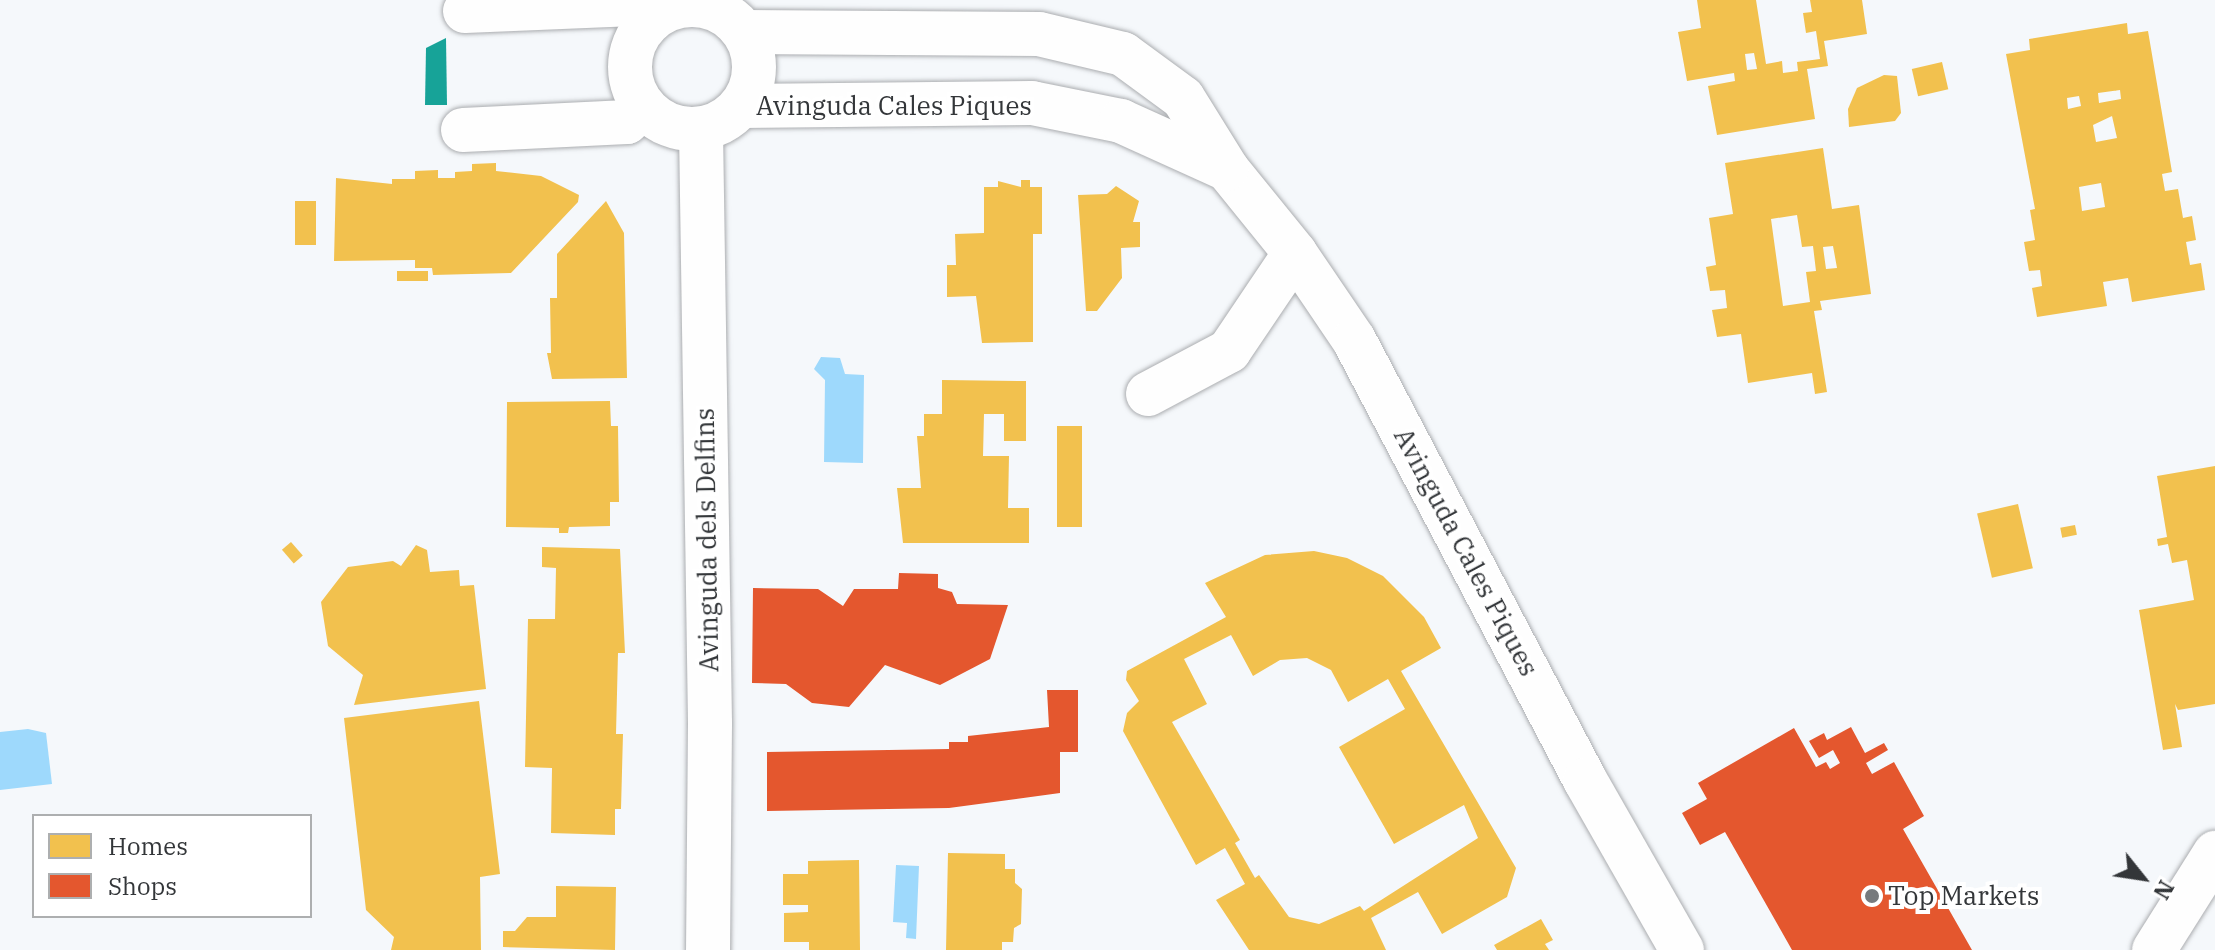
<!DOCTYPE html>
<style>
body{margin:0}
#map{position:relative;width:2215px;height:950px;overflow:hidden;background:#f5f8fb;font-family:"IBM Plex Serif",serif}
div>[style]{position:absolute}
.water>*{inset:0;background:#9ed9fc}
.homes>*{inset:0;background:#f2c14e;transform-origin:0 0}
.shops>*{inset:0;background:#e4572e}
.public>*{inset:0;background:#17a398}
.roads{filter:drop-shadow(0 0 2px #abadb0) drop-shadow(0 0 2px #abadb0)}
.minor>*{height:44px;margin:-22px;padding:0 22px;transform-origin:22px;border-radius:22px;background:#fefefe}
.minor>.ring{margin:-22px;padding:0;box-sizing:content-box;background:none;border:44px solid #fefefe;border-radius:50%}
.dots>*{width:22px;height:22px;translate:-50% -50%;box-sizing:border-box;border:4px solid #fff;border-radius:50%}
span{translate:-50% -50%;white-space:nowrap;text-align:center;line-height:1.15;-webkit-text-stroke:8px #fff;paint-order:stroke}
.street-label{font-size:26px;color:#333639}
.poi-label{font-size:26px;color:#333639}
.left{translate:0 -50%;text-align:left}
.legend{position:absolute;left:32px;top:814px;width:280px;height:104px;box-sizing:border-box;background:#fff;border:2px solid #adafb0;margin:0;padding:10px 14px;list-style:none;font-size:24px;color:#333639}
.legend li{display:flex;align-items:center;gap:16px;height:40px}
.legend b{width:40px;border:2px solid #adafb0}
.north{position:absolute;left:2103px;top:838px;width:80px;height:80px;-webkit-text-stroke:6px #fff;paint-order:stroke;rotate:120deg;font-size:22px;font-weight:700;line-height:32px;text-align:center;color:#333639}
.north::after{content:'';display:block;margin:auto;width:28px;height:36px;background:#333639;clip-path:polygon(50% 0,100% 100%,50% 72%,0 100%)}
</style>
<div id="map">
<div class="water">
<i style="clip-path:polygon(821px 357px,840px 358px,845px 374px,864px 375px,863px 463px,824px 462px,825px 380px,814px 369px)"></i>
<i style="clip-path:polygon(28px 729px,46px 733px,52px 784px,0 790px,0 732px)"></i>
<i style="clip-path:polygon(896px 865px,919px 866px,916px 939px,906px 938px,907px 923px,893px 922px)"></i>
</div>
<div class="homes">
<i style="clip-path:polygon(evenodd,1697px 0,1756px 0,1766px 64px,1782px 61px,1783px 73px,1798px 71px,1797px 62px,1820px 59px,1816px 31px,1806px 33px,1803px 13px,1812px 12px,1810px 0,1862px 0,1867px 34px,1824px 41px,1828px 66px,1807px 69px,1815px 119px,1717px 135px,1708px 86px,1735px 81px,1734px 73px,1687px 81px,1678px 32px,1701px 28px,1697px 0,1754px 53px,1757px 69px,1747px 70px,1745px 54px,1754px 53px)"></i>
<i style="clip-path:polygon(evenodd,2127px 23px,2128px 34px,2148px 31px,2172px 172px,2162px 174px,2165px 191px,2178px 189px,2183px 218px,2192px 216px,2196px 240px,2186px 242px,2190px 265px,2201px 263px,2205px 290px,2132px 302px,2128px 278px,2103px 282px,2107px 306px,2037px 317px,2032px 288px,2042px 286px,2040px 270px,2029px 271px,2024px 242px,2035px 240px,2030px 210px,2035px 209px,2006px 54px,2030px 50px,2029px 39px,2127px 23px,2120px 90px,2121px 99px,2099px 103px,2098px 93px,2120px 90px,2127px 23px,2079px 96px,2081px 106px,2068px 109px,2067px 98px,2079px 96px,2127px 23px,2112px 116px,2117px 138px,2096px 142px,2093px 125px,2112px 116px,2127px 23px,2101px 183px,2105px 207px,2082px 211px,2079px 187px,2101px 183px)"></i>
<i style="left:1942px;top:62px;width:28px;height:31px;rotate:77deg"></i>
<i style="clip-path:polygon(1884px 75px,1897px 76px,1901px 113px,1895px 121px,1849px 127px,1848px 109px,1857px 88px)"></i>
<i style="clip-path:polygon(evenodd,1823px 148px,1832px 209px,1859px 205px,1871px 294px,1820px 301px,1822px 310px,1814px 311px,1827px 392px,1815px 394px,1812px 373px,1748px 383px,1741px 334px,1717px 337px,1712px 310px,1727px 308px,1725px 290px,1710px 291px,1706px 267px,1716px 265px,1709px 218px,1733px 214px,1725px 163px,1823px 148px,1797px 215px,1802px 247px,1813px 246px,1816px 271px,1806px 272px,1810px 302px,1783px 306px,1771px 219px,1797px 215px,1823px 148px,1833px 246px,1837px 268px,1826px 269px,1823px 247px,1833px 246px)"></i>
<i style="clip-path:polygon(496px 163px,496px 171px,541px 176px,579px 195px,578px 202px,511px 273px,433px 275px,432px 268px,415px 268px,415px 260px,334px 261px,336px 178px,392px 184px,392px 179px,415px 179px,415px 171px,438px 170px,438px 178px,455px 178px,455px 172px,472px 171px,472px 164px)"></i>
<i style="clip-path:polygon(1021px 180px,1030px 180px,1030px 187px,1042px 187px,1042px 234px,1033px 234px,1033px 342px,982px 343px,976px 296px,947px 297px,947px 265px,956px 265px,955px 234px,984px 233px,984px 187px,998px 187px,998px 181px,1021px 187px)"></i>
<i style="clip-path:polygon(1116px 186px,1139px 201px,1133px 222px,1140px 222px,1140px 247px,1121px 248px,1122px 278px,1097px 311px,1086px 311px,1078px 195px,1107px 194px)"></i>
<i style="left:295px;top:201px;width:21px;height:44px"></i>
<i style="clip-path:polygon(606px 201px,624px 233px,627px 378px,552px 379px,547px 353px,551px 353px,550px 298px,557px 298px,557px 254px)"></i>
<i style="left:428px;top:271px;width:10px;height:31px;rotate:90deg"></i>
<i style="clip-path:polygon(942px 380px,1026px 381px,1026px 441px,1004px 441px,1004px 414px,984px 414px,983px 456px,1009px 456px,1008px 508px,1029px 508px,1029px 543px,903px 543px,897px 488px,921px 488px,917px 436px,924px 436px,924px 414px,942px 414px)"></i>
<i style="clip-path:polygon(610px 401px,611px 426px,618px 426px,619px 502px,610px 502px,610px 526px,569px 527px,568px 533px,559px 533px,559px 528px,506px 527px,507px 402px)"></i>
<i style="left:1057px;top:426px;width:25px;height:101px"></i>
<i style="clip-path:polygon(2215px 466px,2215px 704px,2178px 710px,2175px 704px,2182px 747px,2163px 750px,2139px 610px,2194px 600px,2187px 560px,2172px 563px,2168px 544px,2158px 546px,2157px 539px,2167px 537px,2157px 476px)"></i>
<i style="left:2018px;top:504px;width:66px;height:42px;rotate:77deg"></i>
<i style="left:2075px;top:525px;width:10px;height:15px;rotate:79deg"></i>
<i style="left:291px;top:542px;width:18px;height:12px;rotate:49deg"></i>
<i style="clip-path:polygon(416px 545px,427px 550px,430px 572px,459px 570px,460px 586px,474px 585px,486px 689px,354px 705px,363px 675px,328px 646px,321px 602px,348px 567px,393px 561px,401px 566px)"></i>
<i style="clip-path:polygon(542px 547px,620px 549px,625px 653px,618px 653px,616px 734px,623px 734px,621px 809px,615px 809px,615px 835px,551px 833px,552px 768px,525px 767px,528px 619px,555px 619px,556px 568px,542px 567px)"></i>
<i style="clip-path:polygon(evenodd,1314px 551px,1347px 558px,1383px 576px,1424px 617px,1441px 648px,1401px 671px,1516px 868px,1507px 897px,1442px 934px,1418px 892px,1371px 918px,1386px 950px,1249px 950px,1216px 900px,1245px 884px,1225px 848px,1196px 865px,1123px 731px,1127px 713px,1139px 701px,1126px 680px,1127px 671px,1226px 617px,1205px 583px,1265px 555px,1314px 551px,1231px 635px,1253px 676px,1280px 660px,1307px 658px,1331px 670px,1348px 702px,1388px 679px,1405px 709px,1339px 747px,1394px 844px,1464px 805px,1478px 838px,1364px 911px,1360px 906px,1319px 924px,1289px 917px,1259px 875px,1255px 878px,1235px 843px,1240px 840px,1172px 722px,1207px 704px,1184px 659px,1231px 635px)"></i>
<i style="clip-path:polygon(479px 701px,500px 874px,480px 877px,481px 950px,391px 950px,394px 937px,366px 910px,344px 718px)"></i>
<i style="clip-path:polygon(948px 853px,1005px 854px,1005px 869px,1015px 869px,1015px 883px,1022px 889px,1021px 924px,1014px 928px,1013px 942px,1002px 942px,1002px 950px,946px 950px)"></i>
<i style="clip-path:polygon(859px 860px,860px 950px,809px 950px,809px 942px,784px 942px,784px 913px,808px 912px,808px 905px,783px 905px,783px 874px,808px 874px,808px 861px)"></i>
<i style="clip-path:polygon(556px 886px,616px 887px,615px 950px,503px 947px,503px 931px,515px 931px,527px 917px,556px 917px)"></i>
<i style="clip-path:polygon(1541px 919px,1553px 940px,1545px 944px,1549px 950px,1497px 950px,1494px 945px)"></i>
</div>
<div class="shops">
<i style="clip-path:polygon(899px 573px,938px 574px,938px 588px,952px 592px,957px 604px,1008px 605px,990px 659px,940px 685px,885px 665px,849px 707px,812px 703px,786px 684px,752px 683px,753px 588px,818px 589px,843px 606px,854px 589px,898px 589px)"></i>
<i style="clip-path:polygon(1047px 690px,1078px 690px,1078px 752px,1060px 752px,1060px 793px,949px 808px,767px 811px,767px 752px,949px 749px,949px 742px,968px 742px,968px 736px,1049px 727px)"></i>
<i style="clip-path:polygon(1851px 727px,1865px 753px,1884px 743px,1888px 750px,1866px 763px,1872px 774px,1894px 762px,1924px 816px,1903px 829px,1972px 950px,1792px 950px,1725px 832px,1700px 845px,1682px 813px,1707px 799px,1698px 783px,1794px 728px,1816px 767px,1826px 762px,1830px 769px,1840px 763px,1833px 750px,1819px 758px,1809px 741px,1824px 733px,1827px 740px)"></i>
</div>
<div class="public">
<i style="clip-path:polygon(446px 38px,447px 105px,425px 105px,426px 48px)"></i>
</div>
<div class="roads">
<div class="minor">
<i class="ring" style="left:630px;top:5px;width:80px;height:80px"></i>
<i style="left:465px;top:11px;width:169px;rotate:-2.4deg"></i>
<i style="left:634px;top:4px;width:23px;rotate:59deg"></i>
<i style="left:744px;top:32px;width:295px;rotate:0.4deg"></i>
<i style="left:1039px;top:34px;width:86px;rotate:13.4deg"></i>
<i style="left:1123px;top:54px;width:74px;rotate:36.3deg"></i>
<i style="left:1183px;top:98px;width:84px;rotate:58.2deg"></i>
<i style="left:1227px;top:169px;width:108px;rotate:51deg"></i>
<i style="left:1295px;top:253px;width:105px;rotate:55.9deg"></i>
<i style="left:1354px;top:340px;width:497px;rotate:62.3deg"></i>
<i style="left:1585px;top:780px;width:196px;rotate:60.3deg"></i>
<i style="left:741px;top:106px;width:291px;rotate:-0.6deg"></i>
<i style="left:1032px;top:103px;width:91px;rotate:11.4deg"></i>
<i style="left:1121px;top:121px;width:116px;rotate:24.4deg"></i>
<i style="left:463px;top:130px;width:164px;rotate:-2.8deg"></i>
<i style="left:627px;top:122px;width:23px;rotate:-47deg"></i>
<i style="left:701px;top:130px;width:594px;rotate:89.13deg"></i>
<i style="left:710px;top:724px;width:226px;rotate:90.5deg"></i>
<i style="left:1148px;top:394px;width:92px;rotate:-28deg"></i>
<i style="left:1229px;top:351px;width:118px;rotate:-56deg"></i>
<i style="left:2154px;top:950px;width:115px;rotate:-57.8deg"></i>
</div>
</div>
<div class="dots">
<i style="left:1872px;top:896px;background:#777a7d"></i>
</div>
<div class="street-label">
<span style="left:894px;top:106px">Avinguda Cales Piques</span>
<span style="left:707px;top:540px;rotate:-91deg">Avinguda dels Delfins</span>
<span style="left:1466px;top:552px;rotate:62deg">Avinguda Cales Piques</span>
</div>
<div class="poi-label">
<span class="left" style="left:1888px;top:896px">Top Markets</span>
</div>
<ul class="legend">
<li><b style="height:22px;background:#f2c14e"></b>Homes</li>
<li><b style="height:22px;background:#e4572e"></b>Shops</li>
</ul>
<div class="north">N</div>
</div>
